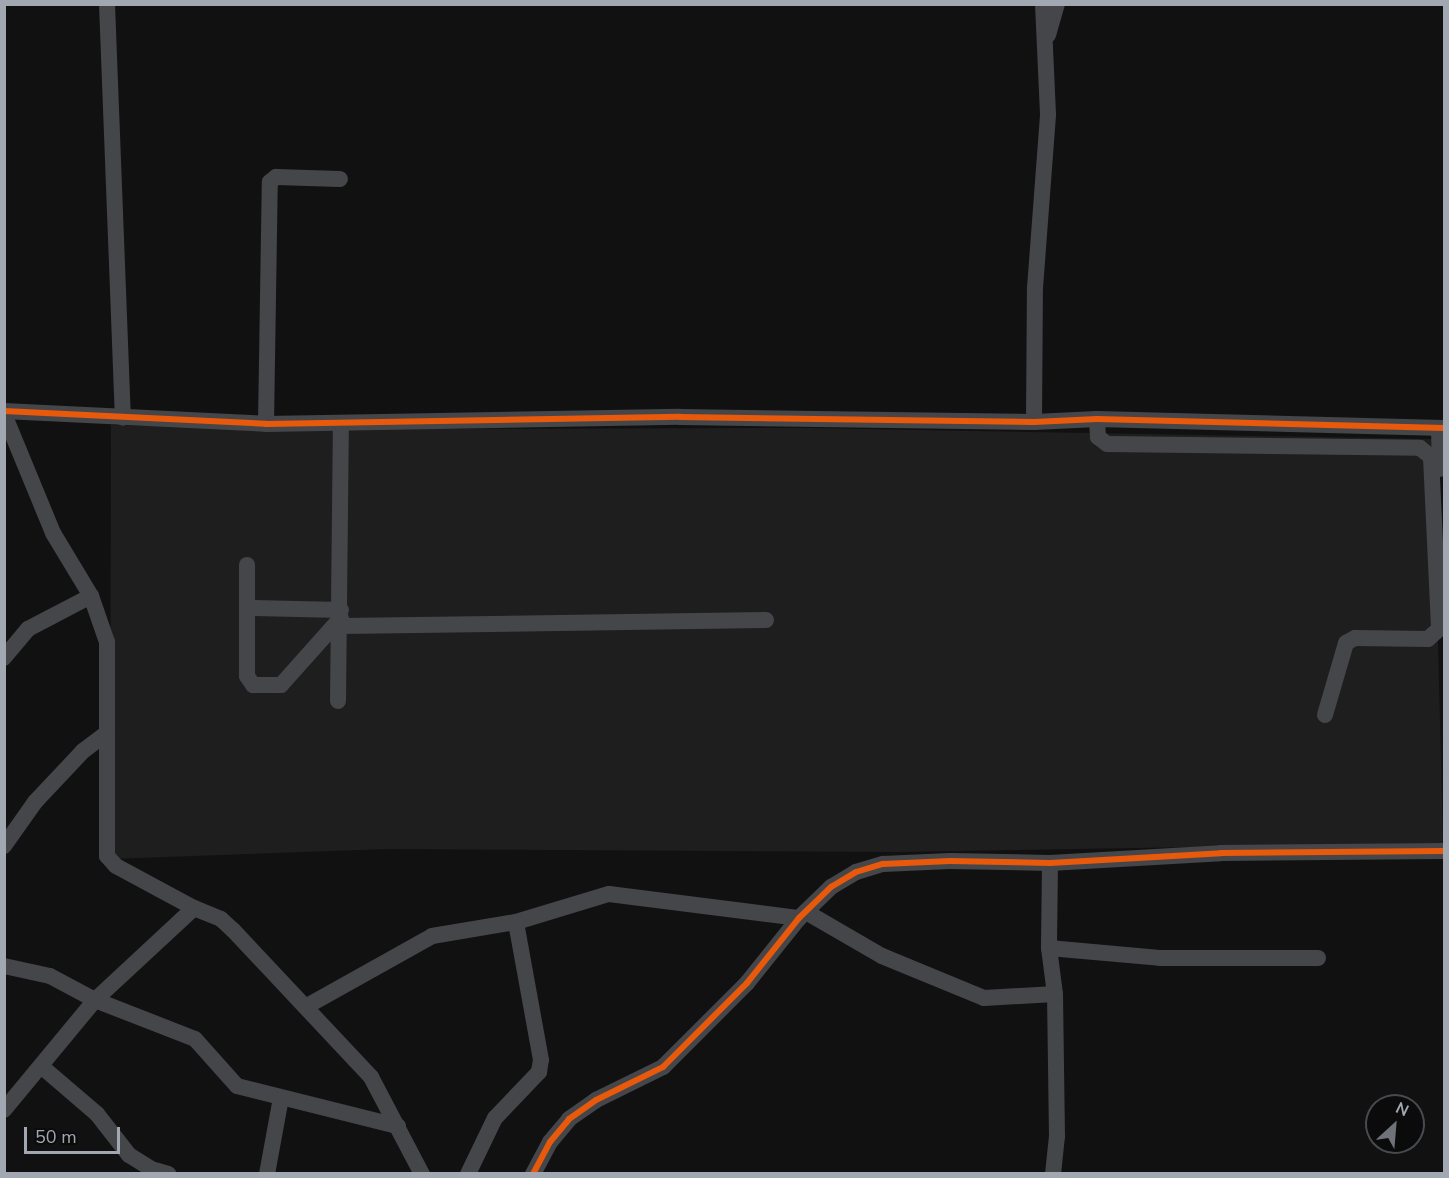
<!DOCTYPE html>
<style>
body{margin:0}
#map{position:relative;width:1449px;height:1178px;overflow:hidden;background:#111;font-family:"Nunito Sans",sans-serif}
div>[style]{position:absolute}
.built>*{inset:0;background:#1e1e1f}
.minor>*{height:16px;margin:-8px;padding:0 8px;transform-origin:8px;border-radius:8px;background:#45464a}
.cycleway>*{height:6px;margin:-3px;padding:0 3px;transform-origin:3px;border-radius:3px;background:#e8590c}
span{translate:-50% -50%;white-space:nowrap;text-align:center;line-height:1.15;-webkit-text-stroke:5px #0b0b0c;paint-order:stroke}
.frame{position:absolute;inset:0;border:6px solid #a2a8b1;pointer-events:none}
.north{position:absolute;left:1365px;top:1094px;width:60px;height:60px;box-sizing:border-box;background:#0b0b0c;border:2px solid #474a4e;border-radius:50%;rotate:26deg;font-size:16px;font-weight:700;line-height:24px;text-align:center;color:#a2a8b1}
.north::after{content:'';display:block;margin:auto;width:21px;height:27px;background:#6f7379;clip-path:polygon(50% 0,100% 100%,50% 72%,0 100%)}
.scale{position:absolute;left:24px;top:1127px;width:96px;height:27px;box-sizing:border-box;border:3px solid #a2a8b1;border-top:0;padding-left:8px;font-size:18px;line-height:21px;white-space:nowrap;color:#a2a8b1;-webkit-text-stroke:4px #0b0b0c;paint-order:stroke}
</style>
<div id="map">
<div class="built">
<i style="clip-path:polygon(111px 425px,346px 429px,811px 428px,1433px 439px,1443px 843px,897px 852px,388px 849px,110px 859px)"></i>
</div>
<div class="minor">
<i style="left:107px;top:4px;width:414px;rotate:87.8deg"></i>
<i style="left:1048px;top:35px;width:32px;rotate:-74deg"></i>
<i style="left:4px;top:411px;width:262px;rotate:2.8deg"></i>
<i style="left:266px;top:424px;width:414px;rotate:-1deg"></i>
<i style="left:680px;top:417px;width:354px;rotate:0.8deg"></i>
<i style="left:1034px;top:422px;width:63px;rotate:-2.7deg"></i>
<i style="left:1097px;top:419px;width:347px;rotate:1.5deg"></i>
<i style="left:4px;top:414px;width:129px;rotate:67.6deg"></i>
<i style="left:53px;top:533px;width:74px;rotate:58.9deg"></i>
<i style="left:91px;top:596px;width:71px;rotate:152.4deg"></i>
<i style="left:28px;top:629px;width:38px;rotate:130deg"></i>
<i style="left:1097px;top:419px;width:18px;rotate:87deg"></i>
<i style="left:1098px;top:437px;width:11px;rotate:38deg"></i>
<i style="left:1107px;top:444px;width:313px;rotate:0.7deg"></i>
<i style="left:1420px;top:448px;width:14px;rotate:39deg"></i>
<i style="left:1431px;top:457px;width:172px;rotate:87.3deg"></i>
<i style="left:1439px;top:629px;width:15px;rotate:138deg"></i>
<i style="left:1428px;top:639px;width:73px;rotate:-179.2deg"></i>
<i style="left:1355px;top:638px;width:10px;rotate:151deg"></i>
<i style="left:1346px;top:643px;width:75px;rotate:106.3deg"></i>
<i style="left:1034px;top:422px;width:134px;rotate:-89.6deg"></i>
<i style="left:1035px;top:288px;width:174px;rotate:-85.7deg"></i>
<i style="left:1048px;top:114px;width:110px;rotate:-92.6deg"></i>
<i style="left:266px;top:424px;width:242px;rotate:-89.1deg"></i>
<i style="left:270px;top:182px;width:8px;rotate:-40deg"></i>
<i style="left:276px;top:177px;width:64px;rotate:1.8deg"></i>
<i style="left:1439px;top:428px;width:41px;rotate:88.6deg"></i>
<i style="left:247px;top:565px;width:111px;rotate:90deg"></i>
<i style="left:247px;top:676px;width:11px;rotate:56deg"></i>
<i style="left:253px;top:685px;width:28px"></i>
<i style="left:281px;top:685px;width:90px;rotate:-48.2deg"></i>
<i style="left:91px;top:596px;width:49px;rotate:70.8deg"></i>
<i style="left:107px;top:642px;width:214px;rotate:90deg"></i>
<i style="left:107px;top:856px;width:13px;rotate:48deg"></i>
<i style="left:116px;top:866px;width:89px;rotate:28.3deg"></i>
<i style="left:249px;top:608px;width:92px;rotate:1.2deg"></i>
<i style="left:341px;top:626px;width:425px;rotate:-0.8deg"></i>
<i style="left:338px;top:701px;width:276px;rotate:-89.4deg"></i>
<i style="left:4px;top:846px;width:54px;rotate:-54.8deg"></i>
<i style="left:35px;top:802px;width:70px;rotate:-46.7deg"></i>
<i style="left:83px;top:751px;width:30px;rotate:-37deg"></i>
<i style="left:1050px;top:863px;width:85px;rotate:90.7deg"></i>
<i style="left:1049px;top:948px;width:46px;rotate:82.6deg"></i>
<i style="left:1055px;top:994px;width:142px;rotate:89.2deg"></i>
<i style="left:1057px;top:1136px;width:38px;rotate:96deg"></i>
<i style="left:806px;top:912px;width:88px;rotate:30.1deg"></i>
<i style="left:882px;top:956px;width:110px;rotate:22.4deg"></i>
<i style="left:984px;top:998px;width:71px;rotate:-3.2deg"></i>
<i style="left:1049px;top:948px;width:111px;rotate:5.1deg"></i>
<i style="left:1160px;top:958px;width:158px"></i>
<i style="left:4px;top:966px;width:47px;rotate:12.3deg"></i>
<i style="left:50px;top:976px;width:51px;rotate:28.1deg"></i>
<i style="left:95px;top:1000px;width:107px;rotate:21.3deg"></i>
<i style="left:195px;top:1039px;width:63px;rotate:48.2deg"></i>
<i style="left:237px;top:1086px;width:166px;rotate:14deg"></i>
<i style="left:307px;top:1006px;width:143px;rotate:-29.2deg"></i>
<i style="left:432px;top:936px;width:85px;rotate:-9.5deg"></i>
<i style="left:516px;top:922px;width:97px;rotate:-16.8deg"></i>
<i style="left:609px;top:894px;width:192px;rotate:7.2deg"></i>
<i style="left:41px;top:1066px;width:74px;rotate:40.6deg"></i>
<i style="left:97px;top:1114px;width:52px;rotate:52deg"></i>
<i style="left:129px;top:1155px;width:26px;rotate:32deg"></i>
<i style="left:151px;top:1169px;width:18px;rotate:16deg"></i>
<i style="left:4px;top:1110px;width:143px;rotate:-50.4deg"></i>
<i style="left:95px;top:1000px;width:135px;rotate:-42.9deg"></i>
<i style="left:194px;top:908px;width:29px;rotate:22deg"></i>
<i style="left:221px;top:919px;width:16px;rotate:43deg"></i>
<i style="left:233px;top:930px;width:202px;rotate:46.8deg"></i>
<i style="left:371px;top:1077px;width:110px;rotate:62.3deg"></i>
<i style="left:267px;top:1174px;width:77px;rotate:-79.6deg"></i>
<i style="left:468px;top:1174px;width:62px;rotate:-64.3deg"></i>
<i style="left:495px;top:1118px;width:64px;rotate:-46.3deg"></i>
<i style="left:539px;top:1072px;width:12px;rotate:-81deg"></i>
<i style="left:541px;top:1060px;width:140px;rotate:-100.3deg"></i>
<i style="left:533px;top:1174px;width:36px;rotate:-62deg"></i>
<i style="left:550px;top:1142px;width:30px;rotate:-50deg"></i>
<i style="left:569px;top:1119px;width:33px;rotate:-35deg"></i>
<i style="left:596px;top:1100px;width:75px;rotate:-26.2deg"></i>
<i style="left:663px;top:1067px;width:119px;rotate:-45deg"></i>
<i style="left:747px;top:983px;width:83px;rotate:-51.3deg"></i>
<i style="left:799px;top:918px;width:45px;rotate:-44.1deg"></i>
<i style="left:831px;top:887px;width:29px;rotate:-31deg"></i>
<i style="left:856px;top:872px;width:28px;rotate:-17deg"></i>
<i style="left:883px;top:864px;width:67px;rotate:-2.6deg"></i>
<i style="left:950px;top:861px;width:100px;rotate:1.1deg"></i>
<i style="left:1050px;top:863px;width:171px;rotate:-3.3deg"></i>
<i style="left:1221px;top:853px;width:223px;rotate:-0.5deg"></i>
</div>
<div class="cycleway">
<i style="left:4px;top:411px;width:262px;rotate:2.8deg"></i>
<i style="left:266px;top:424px;width:414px;rotate:-1deg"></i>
<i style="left:680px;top:417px;width:354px;rotate:0.8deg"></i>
<i style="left:1034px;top:422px;width:63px;rotate:-2.7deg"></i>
<i style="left:1097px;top:419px;width:347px;rotate:1.5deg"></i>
<i style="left:533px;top:1174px;width:36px;rotate:-62deg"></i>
<i style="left:550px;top:1142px;width:30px;rotate:-50deg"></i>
<i style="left:569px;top:1119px;width:33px;rotate:-35deg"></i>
<i style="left:596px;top:1100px;width:75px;rotate:-26.2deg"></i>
<i style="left:663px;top:1067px;width:119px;rotate:-45deg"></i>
<i style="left:747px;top:983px;width:83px;rotate:-51.3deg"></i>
<i style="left:799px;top:918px;width:45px;rotate:-44.1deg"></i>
<i style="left:831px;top:887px;width:29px;rotate:-31deg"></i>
<i style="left:856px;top:872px;width:28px;rotate:-17deg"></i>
<i style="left:883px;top:864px;width:67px;rotate:-2.6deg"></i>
<i style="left:950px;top:861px;width:100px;rotate:1.1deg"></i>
<i style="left:1050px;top:863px;width:171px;rotate:-3.3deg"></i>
<i style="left:1221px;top:853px;width:223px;rotate:-0.5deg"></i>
</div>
<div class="frame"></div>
<div class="north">N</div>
<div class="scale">50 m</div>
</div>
